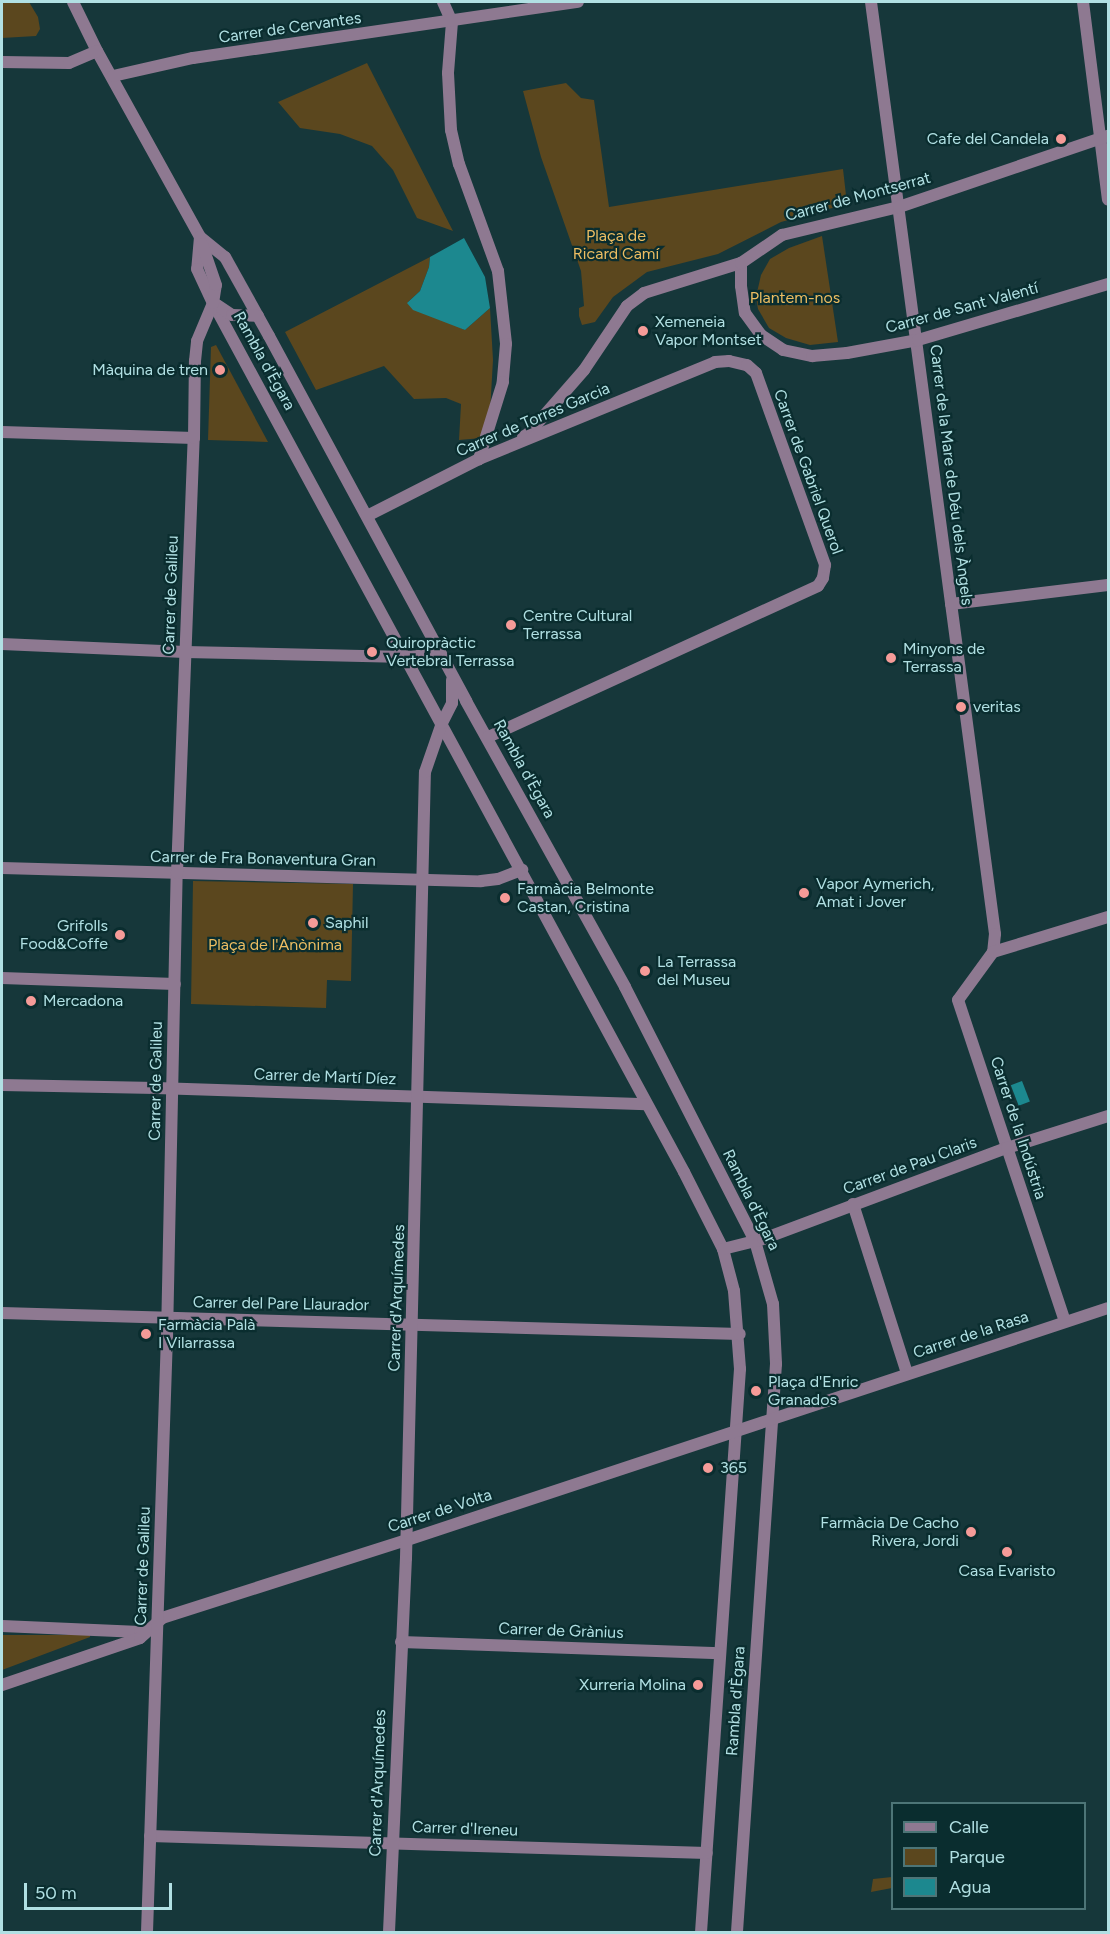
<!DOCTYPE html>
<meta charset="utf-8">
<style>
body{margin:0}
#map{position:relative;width:1110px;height:1934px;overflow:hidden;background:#16373a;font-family:Figtree,sans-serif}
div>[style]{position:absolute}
.green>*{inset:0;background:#5b471e}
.water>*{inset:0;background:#1c888f;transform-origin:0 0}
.minor>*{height:12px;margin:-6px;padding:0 6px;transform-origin:6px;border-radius:6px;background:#8e7991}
.dots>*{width:16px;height:16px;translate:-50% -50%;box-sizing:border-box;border:3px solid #0a2d2f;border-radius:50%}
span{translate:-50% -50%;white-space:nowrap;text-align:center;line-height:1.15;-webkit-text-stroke:4.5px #0a2d2f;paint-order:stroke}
.street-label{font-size:16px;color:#b1e0e3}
.poi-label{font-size:16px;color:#b1e0e3}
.right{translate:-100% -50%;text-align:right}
.left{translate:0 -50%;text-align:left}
.park-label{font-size:16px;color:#ecbd62}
.frame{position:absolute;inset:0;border:3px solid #b1e0e3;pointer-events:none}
.legend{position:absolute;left:891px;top:1802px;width:195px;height:108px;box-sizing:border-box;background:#0a2d2f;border:2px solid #4d7577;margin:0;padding:8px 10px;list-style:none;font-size:18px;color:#b1e0e3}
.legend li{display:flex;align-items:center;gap:12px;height:30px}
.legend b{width:30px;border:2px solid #4d7577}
.scale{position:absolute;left:24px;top:1883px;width:148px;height:27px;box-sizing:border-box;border:3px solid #b1e0e3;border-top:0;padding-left:8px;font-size:18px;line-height:21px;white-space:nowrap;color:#b1e0e3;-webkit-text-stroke:4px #0a2d2f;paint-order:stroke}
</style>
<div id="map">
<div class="green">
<i style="clip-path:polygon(2px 2px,29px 2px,38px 17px,40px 29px,36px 36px,2px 38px)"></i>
<i style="clip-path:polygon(367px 63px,453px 231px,417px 218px,393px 170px,372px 146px,340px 134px,300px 128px,278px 102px)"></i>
<i style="clip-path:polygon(566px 83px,581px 98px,594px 100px,609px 207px,843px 169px,847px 204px,781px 222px,718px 254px,647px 272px,613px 297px,595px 322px,582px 325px,579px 316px,579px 308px,584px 306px,581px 271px,541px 157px,523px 91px)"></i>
<i style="clip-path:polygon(822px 236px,838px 342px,810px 345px,786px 338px,769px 328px,758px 309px,756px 297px,761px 275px,770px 259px,789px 248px)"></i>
<i style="clip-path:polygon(430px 257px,429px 267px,420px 291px,408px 302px,465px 330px,490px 308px,493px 360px,490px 412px,482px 438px,459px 440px,461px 404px,446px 398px,414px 399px,384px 366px,316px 390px,285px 332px)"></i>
<i style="clip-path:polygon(216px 345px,268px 442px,208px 440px,211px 347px)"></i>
<i style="clip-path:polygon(193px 881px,353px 884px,351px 981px,327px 980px,326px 1008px,191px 1004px)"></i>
<i style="clip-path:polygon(71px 1631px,90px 1635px,90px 1637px,2px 1670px,2px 1635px,67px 1635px)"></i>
<i style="clip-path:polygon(892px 1877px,892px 1888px,871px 1892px,873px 1879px)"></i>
</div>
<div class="water">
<i style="clip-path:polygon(464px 238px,485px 277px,490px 308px,465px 330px,413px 310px,407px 303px,420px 291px,429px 267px,430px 257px)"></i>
<i style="left:1022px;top:1081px;width:22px;height:12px;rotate:69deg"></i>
</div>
<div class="minor">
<i style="left:73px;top:2px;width:55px;rotate:63.9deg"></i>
<i style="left:97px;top:51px;width:213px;rotate:61deg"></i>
<i style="left:200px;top:237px;width:32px;rotate:39deg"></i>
<i style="left:225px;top:257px;width:90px;rotate:60.9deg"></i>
<i style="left:269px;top:336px;width:415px;rotate:61.6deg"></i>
<i style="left:466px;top:701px;width:327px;rotate:60.9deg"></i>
<i style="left:625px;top:987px;width:285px;rotate:62.9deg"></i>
<i style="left:755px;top:1241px;width:66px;rotate:74.1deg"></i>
<i style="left:773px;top:1304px;width:60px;rotate:87.1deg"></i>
<i style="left:776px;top:1364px;width:569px;rotate:93.93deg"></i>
<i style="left:443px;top:2px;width:22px;rotate:66deg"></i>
<i style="left:452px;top:22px;width:51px;rotate:94.5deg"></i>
<i style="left:448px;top:73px;width:57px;rotate:87deg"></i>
<i style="left:451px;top:130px;width:35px;rotate:77deg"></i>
<i style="left:459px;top:164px;width:114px;rotate:70deg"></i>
<i style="left:498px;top:271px;width:73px;rotate:83.7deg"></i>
<i style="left:506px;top:344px;width:38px;rotate:95deg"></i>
<i style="left:503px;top:382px;width:81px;rotate:107.3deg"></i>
<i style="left:871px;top:2px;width:940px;rotate:82.42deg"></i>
<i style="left:995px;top:934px;width:18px;rotate:96deg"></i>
<i style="left:993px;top:952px;width:59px;rotate:126.1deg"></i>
<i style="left:958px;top:1000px;width:338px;rotate:71.6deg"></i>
<i style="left:1083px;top:2px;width:199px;rotate:82.8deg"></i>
<i style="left:2px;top:62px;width:67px;rotate:0.9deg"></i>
<i style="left:69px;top:63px;width:30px;rotate:-23deg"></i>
<i style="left:113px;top:76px;width:82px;rotate:-12.7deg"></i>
<i style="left:193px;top:58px;width:389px;rotate:-8.3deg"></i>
<i style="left:200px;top:237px;width:32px;rotate:95deg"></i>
<i style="left:197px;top:269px;width:38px;rotate:65deg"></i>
<i style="left:213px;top:303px;width:988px;rotate:61.54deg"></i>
<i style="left:684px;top:1172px;width:86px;rotate:63.1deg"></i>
<i style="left:723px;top:1249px;width:43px;rotate:75.3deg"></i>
<i style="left:734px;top:1291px;width:78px;rotate:85.6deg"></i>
<i style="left:740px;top:1369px;width:564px;rotate:93.96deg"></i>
<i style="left:741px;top:263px;width:23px;rotate:90deg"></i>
<i style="left:741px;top:286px;width:27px;rotate:82deg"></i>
<i style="left:745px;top:313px;width:27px;rotate:54deg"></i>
<i style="left:761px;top:335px;width:27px;rotate:34deg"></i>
<i style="left:783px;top:350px;width:30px;rotate:12deg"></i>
<i style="left:812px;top:356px;width:35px;rotate:-5deg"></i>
<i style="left:847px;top:353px;width:72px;rotate:-10.4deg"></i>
<i style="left:918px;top:340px;width:198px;rotate:-16.4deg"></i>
<i style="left:217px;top:305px;width:18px;rotate:34deg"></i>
<i style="left:232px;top:315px;width:26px;rotate:2deg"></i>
<i style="left:2px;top:432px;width:192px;rotate:1.8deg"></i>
<i style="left:523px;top:437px;width:6px;rotate:-31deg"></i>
<i style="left:528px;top:434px;width:85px;rotate:-48.8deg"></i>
<i style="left:584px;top:370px;width:77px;rotate:-56.1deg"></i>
<i style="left:627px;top:306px;width:21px;rotate:-37deg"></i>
<i style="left:644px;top:293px;width:102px;rotate:-17.2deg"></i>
<i style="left:741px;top:263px;width:50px;rotate:-34.3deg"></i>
<i style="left:782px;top:235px;width:120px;rotate:-13.5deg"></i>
<i style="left:899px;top:207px;width:221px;rotate:-18.8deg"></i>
<i style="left:367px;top:516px;width:126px;rotate:-27deg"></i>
<i style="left:479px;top:459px;width:255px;rotate:-22.3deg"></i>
<i style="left:715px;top:362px;width:14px;rotate:-4deg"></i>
<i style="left:729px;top:361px;width:18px;rotate:13deg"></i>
<i style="left:747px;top:365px;width:12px;rotate:42deg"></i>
<i style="left:756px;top:373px;width:204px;rotate:70.2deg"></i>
<i style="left:825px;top:565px;width:13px;rotate:99deg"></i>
<i style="left:823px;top:578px;width:9px;rotate:122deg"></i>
<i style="left:818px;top:586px;width:363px;rotate:155.4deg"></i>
<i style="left:951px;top:604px;width:158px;rotate:-6.9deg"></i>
<i style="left:2px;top:644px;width:183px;rotate:2.5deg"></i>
<i style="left:185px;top:652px;width:221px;rotate:1.3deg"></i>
<i style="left:406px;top:657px;width:35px;rotate:-5deg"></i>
<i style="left:2px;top:868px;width:479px;rotate:1.6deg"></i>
<i style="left:481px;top:881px;width:17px;rotate:-7deg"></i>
<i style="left:498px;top:879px;width:26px;rotate:-21deg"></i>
<i style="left:993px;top:952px;width:120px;rotate:-16.9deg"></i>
<i style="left:2px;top:978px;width:173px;rotate:2deg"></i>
<i style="left:2px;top:1085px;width:154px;rotate:1.1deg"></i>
<i style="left:156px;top:1088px;width:491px;rotate:1.9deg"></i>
<i style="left:853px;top:1204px;width:177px;rotate:72.3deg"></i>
<i style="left:723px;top:1249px;width:41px;rotate:-14deg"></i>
<i style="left:763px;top:1239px;width:260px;rotate:-20.5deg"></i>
<i style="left:1007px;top:1148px;width:106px;rotate:-17.6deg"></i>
<i style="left:2px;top:1313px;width:738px;rotate:1.63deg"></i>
<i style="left:2px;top:1626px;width:138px;rotate:2.5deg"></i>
<i style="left:140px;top:1632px;width:8px;rotate:-23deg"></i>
<i style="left:401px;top:1642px;width:319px;rotate:2deg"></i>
<i style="left:2px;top:1685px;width:146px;rotate:-18.8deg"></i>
<i style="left:140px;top:1638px;width:30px;rotate:-42deg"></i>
<i style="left:162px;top:1618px;width:257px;rotate:-17.7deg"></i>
<i style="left:407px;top:1540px;width:738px;rotate:-18.31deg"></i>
<i style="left:150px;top:1836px;width:557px;rotate:1.75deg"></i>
<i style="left:147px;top:1932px;width:596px;rotate:-88.08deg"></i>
<i style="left:167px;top:1336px;width:463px;rotate:-88.8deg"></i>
<i style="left:177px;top:873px;width:435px;rotate:-87.8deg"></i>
<i style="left:194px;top:438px;width:77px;rotate:-89.3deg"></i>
<i style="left:195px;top:361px;width:20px;rotate:-84deg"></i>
<i style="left:197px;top:341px;width:41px;rotate:-67.2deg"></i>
<i style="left:213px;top:303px;width:18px;rotate:-81deg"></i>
<i style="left:216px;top:285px;width:43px;rotate:-108.9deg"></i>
<i style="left:389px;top:1932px;width:374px;rotate:-87.4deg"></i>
<i style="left:406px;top:1558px;width:786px;rotate:-88.62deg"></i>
<i style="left:425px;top:772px;width:52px;rotate:-70.9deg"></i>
<i style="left:442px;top:723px;width:22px;rotate:-63deg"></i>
<i style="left:452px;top:703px;width:23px;rotate:-90deg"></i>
</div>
<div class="dots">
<i style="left:1061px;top:139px;background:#f59b98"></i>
<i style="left:643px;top:331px;background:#f59b98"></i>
<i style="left:220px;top:370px;background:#f59b98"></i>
<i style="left:511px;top:625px;background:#f59b98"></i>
<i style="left:372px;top:652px;background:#f59b98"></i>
<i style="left:891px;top:658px;background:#f59b98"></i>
<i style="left:961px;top:707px;background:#f59b98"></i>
<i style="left:804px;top:893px;background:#f59b98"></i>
<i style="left:505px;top:898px;background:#f59b98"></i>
<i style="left:313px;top:923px;background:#f59b98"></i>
<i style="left:120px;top:935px;background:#f59b98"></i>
<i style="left:645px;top:971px;background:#f59b98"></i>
<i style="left:31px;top:1001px;background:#f59b98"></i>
<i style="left:146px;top:1334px;background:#f59b98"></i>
<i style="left:756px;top:1391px;background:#f59b98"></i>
<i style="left:708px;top:1468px;background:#f59b98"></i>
<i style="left:971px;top:1532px;background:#f59b98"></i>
<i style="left:1007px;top:1552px;background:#f59b98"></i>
<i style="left:698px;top:1685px;background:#f59b98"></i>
</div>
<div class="street-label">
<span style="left:290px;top:28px;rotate:-8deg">Carrer de Cervantes</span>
<span style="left:858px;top:197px;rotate:-15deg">Carrer de Montserrat</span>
<span style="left:962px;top:308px;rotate:-15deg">Carrer de Sant Valentí</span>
<span style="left:264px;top:361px;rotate:61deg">Rambla d'Ègara</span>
<span style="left:533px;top:420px;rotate:-23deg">Carrer de Torres Garcia</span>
<span style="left:808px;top:472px;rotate:70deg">Carrer de Gabriel Querol</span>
<span style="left:951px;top:475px;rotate:83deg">Carrer de la Mare de Déu dels Àngels</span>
<span style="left:171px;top:595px;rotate:-88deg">Carrer de Galileu</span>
<span style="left:524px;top:769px;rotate:61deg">Rambla d'Ègara</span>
<span style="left:263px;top:859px;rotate:1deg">Carrer de Fra Bonaventura Gran</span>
<span style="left:325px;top:1077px;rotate:2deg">Carrer de Martí Díez</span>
<span style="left:156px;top:1081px;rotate:-89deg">Carrer de Galileu</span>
<span style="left:1018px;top:1128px;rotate:72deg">Carrer de la Indústria</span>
<span style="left:910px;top:1166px;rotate:-20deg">Carrer de Pau Claris</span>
<span style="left:751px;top:1200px;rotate:64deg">Rambla d'Ègara</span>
<span style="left:397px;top:1298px;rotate:-88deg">Carrer d'Arquímedes</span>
<span style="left:281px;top:1304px;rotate:1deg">Carrer del Pare Llaurador</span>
<span style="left:971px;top:1335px;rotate:-18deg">Carrer de la Rasa</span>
<span style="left:440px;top:1511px;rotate:-18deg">Carrer de Volta</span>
<span style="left:143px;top:1566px;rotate:-88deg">Carrer de Galileu</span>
<span style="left:561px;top:1631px;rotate:2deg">Carrer de Grànius</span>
<span style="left:736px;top:1701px;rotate:-86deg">Rambla d'Ègara</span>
<span style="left:378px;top:1783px;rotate:-88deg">Carrer d'Arquímedes</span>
<span style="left:465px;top:1829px;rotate:2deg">Carrer d'Ireneu</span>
</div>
<div class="poi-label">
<span class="right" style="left:1049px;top:139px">Cafe del Candela</span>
<span class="left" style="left:655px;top:331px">Xemeneia<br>Vapor Montset</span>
<span class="right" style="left:208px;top:370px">Màquina de tren</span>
<span class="left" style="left:523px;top:625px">Centre Cultural<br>Terrassa</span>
<span class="left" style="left:386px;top:652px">Quiropràctic<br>Vertebral Terrassa</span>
<span class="left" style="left:903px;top:658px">Minyons de<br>Terrassa</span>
<span class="left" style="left:973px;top:707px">veritas</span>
<span class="left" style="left:816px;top:893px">Vapor Aymerich,<br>Amat i Jover</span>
<span class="left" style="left:517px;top:898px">Farmàcia Belmonte<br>Castan, Cristina</span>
<span class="left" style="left:325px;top:923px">Saphil</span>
<span class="right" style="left:108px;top:935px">Grifolls<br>Food&amp;Coffe</span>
<span class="left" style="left:657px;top:971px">La Terrassa<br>del Museu</span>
<span class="left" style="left:43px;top:1001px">Mercadona</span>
<span class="left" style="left:158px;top:1334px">Farmàcia Palà<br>I Vilarrassa</span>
<span class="left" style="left:768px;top:1391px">Plaça d'Enric<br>Granados</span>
<span class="left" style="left:720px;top:1468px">365</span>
<span class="right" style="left:959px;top:1532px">Farmàcia De Cacho<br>Rivera, Jordi</span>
<span style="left:1007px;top:1571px">Casa Evaristo</span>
<span class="right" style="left:686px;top:1685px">Xurreria Molina</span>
</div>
<div class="park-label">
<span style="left:616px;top:245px">Plaça de<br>Ricard Camí</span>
<span style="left:795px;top:298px">Plantem-nos</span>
<span style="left:275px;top:945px">Plaça de l'Anònima</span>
</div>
<div class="frame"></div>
<ul class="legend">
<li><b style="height:8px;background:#8e7991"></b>Calle</li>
<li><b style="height:16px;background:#5b471e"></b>Parque</li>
<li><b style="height:16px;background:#1c888f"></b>Agua</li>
</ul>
<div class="scale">50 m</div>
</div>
